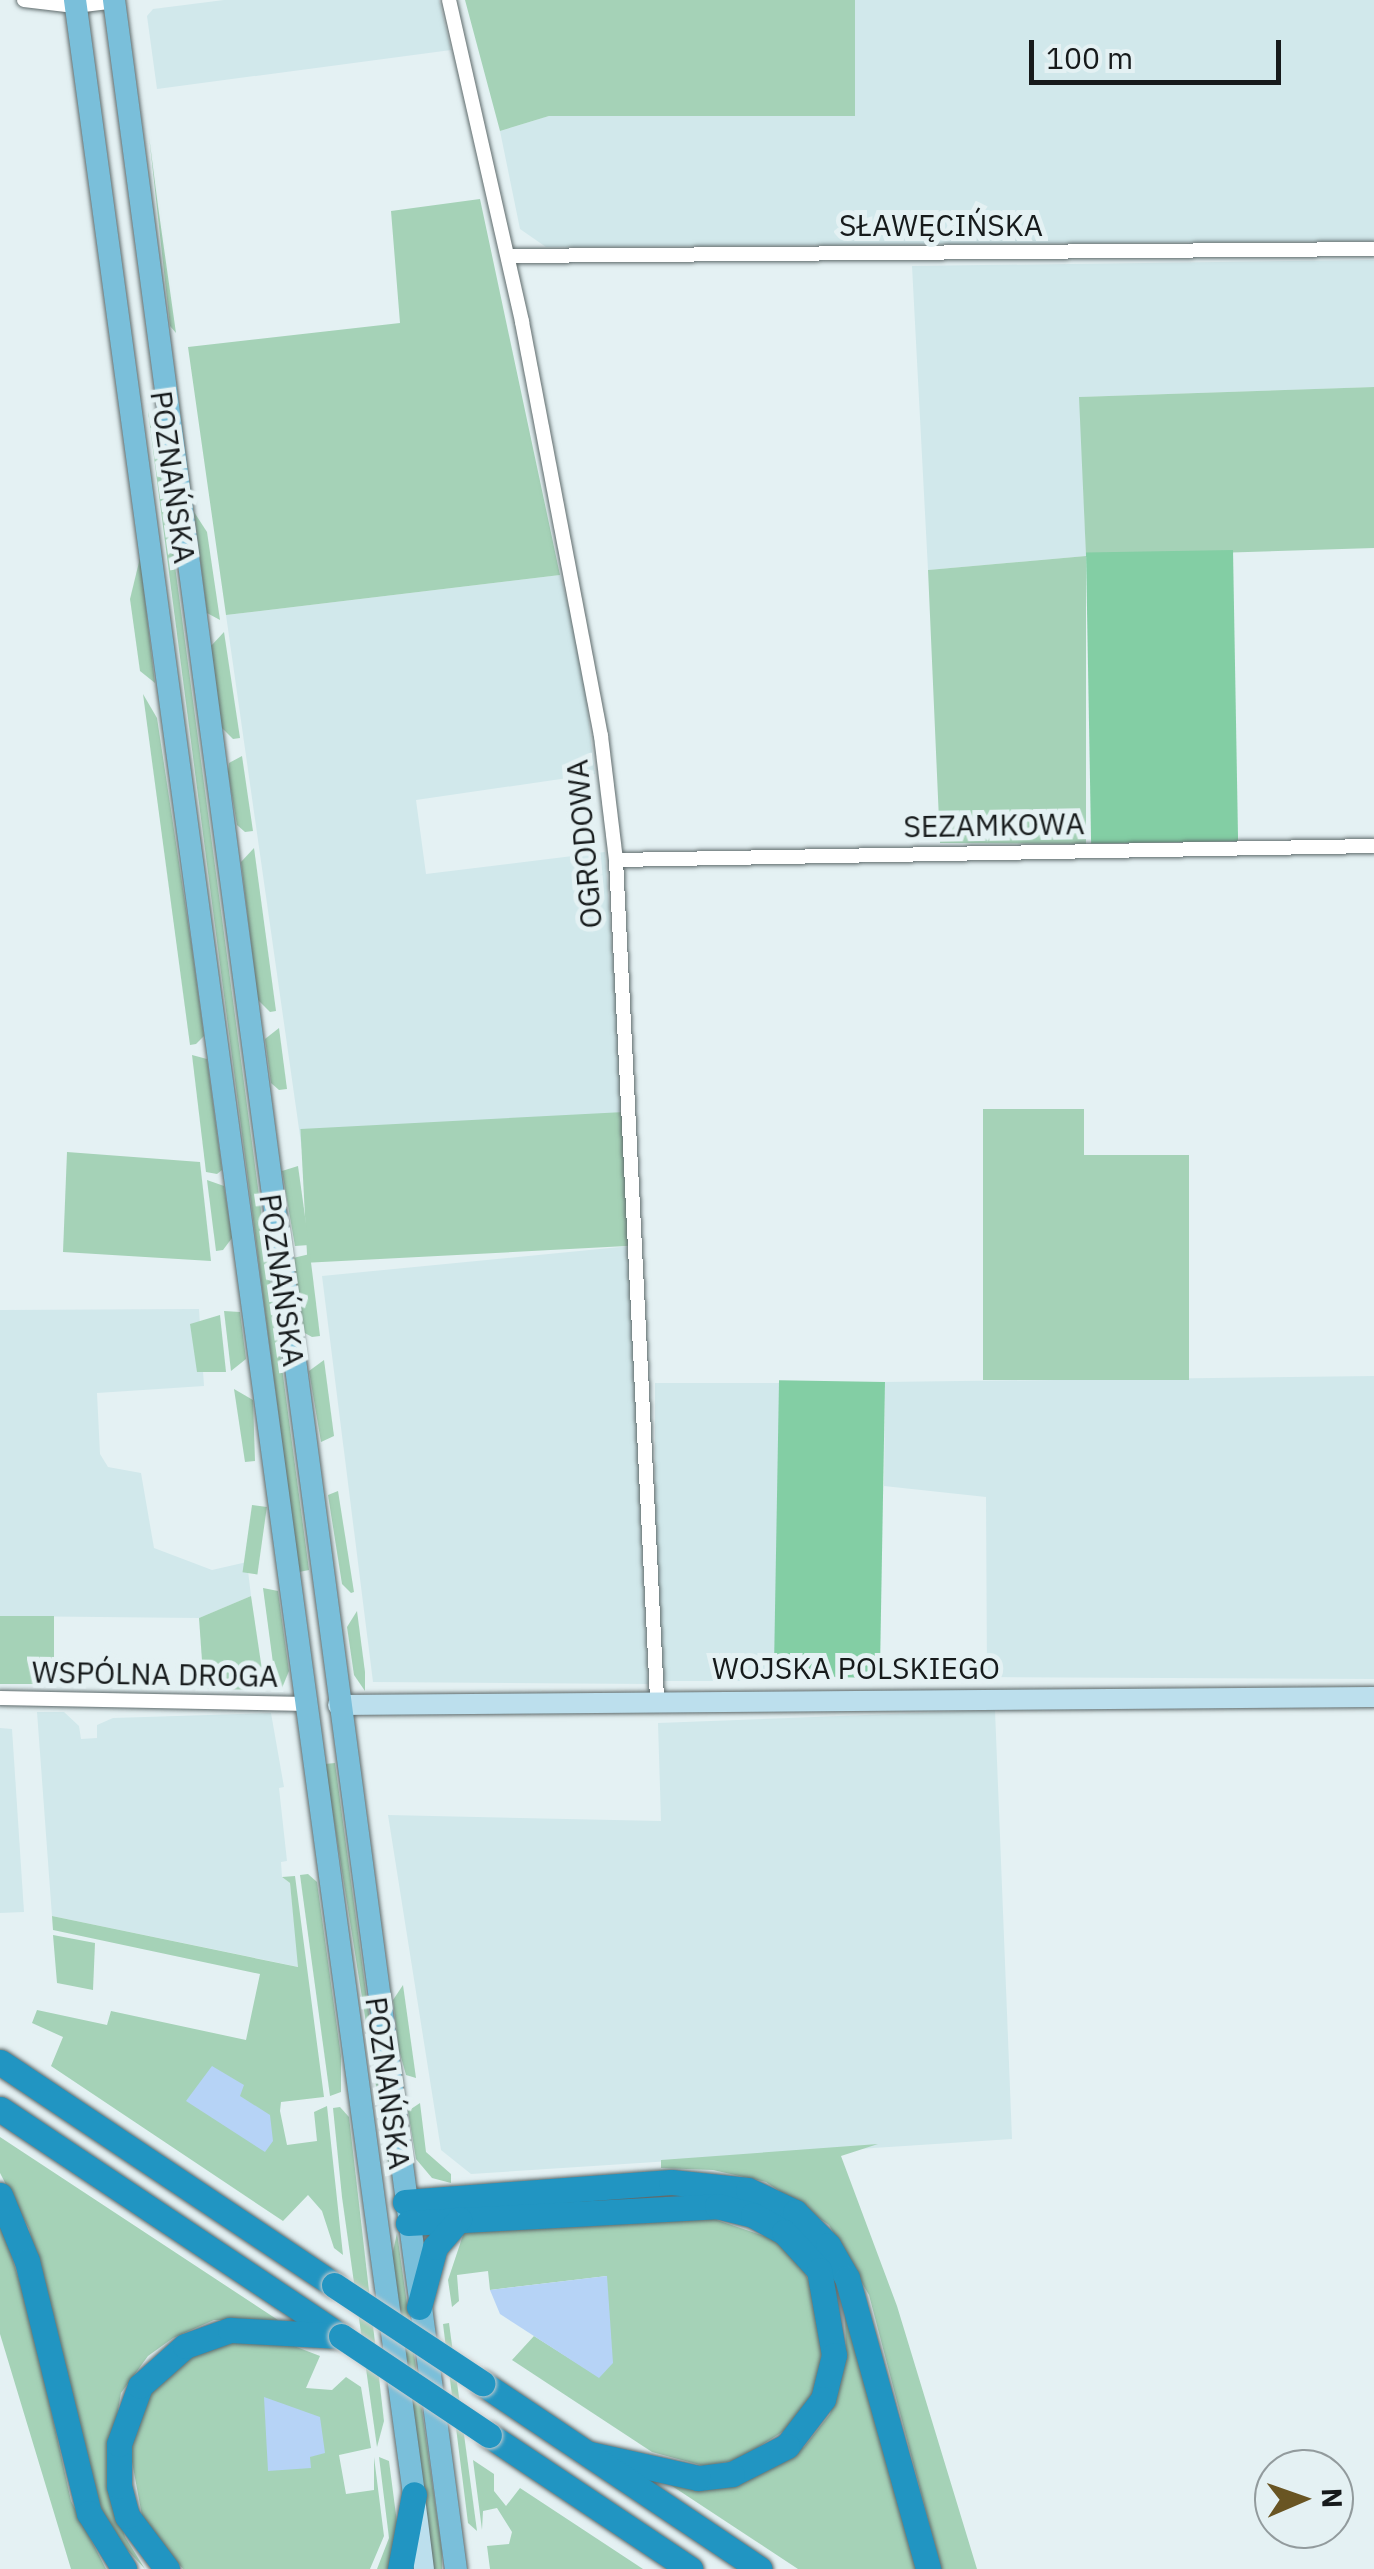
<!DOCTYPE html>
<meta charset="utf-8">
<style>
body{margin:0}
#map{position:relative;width:1374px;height:2569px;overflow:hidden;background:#e4f1f3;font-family:"IBM Plex Sans",sans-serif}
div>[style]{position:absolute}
.built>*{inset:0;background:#d1e8eb;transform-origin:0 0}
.green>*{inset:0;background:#a5d2b7;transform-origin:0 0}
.forest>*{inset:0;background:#83cea4;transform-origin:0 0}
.water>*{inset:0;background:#b6d3f6}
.roads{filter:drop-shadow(0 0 2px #5f6b6c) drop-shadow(0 0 2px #5f6b6c)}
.street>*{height:14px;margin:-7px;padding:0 7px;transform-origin:7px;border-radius:7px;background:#fff}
.secondary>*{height:20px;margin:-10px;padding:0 10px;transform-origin:10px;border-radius:10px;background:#bcdfed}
.primary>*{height:22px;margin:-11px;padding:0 11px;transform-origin:11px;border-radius:11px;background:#7abfda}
.highway>*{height:25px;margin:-12.5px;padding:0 12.5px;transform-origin:12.5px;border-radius:12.5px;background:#2195c2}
.bridges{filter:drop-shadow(0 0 2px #cccdcd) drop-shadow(0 0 2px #cccdcd)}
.highway-bridge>*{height:25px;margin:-12.5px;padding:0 12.5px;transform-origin:12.5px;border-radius:12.5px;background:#2195c2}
span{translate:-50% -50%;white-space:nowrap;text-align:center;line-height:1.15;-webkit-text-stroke:10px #e4f1f3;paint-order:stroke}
.street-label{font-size:30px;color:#161a1b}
.north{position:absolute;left:1254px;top:2449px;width:100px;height:100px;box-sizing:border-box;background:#e4f1f3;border:2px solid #929b9d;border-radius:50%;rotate:88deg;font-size:28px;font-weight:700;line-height:40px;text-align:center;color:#161a1b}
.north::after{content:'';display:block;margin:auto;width:35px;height:45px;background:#695523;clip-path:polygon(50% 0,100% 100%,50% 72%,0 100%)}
.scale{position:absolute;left:1029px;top:40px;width:252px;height:45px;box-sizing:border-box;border:5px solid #161a1b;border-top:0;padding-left:12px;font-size:30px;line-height:35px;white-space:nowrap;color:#161a1b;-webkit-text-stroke:8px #e4f1f3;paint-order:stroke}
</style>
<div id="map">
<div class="built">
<i style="clip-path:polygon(224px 0,439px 0,451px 50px,157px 89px,147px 16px,153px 9px)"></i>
<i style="clip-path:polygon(855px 0,1374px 0,1374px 241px,546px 247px,520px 229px,500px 131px,549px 116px,855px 116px)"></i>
<i style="clip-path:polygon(1374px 260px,1374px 387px,1080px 397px,1086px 556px,928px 570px,912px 266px)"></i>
<i style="clip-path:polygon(560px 575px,580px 649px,595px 774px,416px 800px,426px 874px,605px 852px,624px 1112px,302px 1150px,226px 615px)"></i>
<i style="clip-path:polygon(630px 1246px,648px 1684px,373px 1682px,322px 1276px)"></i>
<i style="clip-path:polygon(199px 1309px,204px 1386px,97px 1393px,100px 1454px,108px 1467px,141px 1473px,154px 1548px,212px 1570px,247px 1562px,251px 1596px,199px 1618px,0 1616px,0 1310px)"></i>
<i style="clip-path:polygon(1374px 1376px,1374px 1679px,987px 1677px,986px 1497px,884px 1486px,885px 1382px)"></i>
<i style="left:779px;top:1383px;width:298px;height:124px;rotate:90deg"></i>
<i style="clip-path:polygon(995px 1710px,1012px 2139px,471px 2174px,441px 2150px,388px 1815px,661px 1821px,658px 1723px)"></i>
<i style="clip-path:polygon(37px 1712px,64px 1712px,79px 1726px,81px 1739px,97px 1738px,97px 1725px,113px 1718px,271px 1713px,284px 1787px,279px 1788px,287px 1861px,281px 1862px,282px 1877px,290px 1883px,299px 1967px,52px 1916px)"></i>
<i style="clip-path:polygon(0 1728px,12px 1729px,24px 1912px,0 1913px)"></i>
</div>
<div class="green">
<i style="clip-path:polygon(465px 0,855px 0,855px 116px,549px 116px,500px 131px)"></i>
<i style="clip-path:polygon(149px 136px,158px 206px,176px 333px,170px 326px)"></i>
<i style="clip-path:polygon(480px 199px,560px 575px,226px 615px,188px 347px,400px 323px,391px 211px)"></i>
<i style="clip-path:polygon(1374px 387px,1374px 548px,1086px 557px,1086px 844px,940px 843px,928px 570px,1086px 556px,1079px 397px)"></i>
<i style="clip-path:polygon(148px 411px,167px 506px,309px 1570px,299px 1572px)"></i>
<i style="clip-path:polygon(194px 512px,207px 532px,220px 620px,207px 613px)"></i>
<i style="clip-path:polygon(140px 558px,155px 683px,140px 671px,130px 599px)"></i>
<i style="clip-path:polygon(224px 632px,240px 738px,233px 739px,222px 728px,211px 646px)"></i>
<i style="clip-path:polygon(143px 694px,157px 718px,192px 948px,204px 1036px,196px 1044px,190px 1045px)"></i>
<i style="clip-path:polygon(242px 756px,253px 831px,245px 832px,237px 825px,228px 772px,229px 763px)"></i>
<i style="clip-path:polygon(254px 848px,276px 1011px,270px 1012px,258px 1000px,241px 862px)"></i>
<i style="clip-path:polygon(279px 1028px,287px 1089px,279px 1090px,271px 1083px,265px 1039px)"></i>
<i style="clip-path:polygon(192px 1055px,207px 1059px,222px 1170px,217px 1174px,206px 1172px)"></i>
<i style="clip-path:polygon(983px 1109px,1084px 1109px,1084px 1155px,1189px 1155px,1189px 1380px,983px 1380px)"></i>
<i style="left:624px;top:1112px;width:134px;height:324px;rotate:87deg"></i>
<i style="clip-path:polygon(67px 1152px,200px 1162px,211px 1261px,63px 1252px)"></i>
<i style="clip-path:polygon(298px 1166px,309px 1245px,295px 1246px,282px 1171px)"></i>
<i style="clip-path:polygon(207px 1180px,224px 1186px,232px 1238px,223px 1250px,216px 1251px)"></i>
<i style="clip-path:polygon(310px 1254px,320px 1336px,312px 1337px,303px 1332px,293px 1258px)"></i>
<i style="clip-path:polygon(224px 1311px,240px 1312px,246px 1359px,231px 1371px)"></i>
<i style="clip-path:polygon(220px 1315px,226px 1372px,197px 1372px,190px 1324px)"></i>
<i style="clip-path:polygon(324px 1360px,334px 1436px,321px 1442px,309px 1371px)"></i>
<i style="clip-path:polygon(234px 1389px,253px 1400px,255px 1461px,245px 1462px)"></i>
<i style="clip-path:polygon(338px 1491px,354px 1592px,351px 1593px,342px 1584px,328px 1495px)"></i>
<i style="left:252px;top:1505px;width:15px;height:68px;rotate:8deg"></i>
<i style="clip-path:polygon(263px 1588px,278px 1591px,289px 1671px,282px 1688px,275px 1678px)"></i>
<i style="clip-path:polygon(251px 1596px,265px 1690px,204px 1689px,199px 1618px)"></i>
<i style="clip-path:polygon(357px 1611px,365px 1672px,365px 1691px,354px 1675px,347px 1627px)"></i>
<i style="left:0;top:1616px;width:54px;height:68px"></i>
<i style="clip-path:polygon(335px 1763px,390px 2169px,390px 2174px,325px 1764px)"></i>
<i style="clip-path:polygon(308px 1874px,317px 1882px,341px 2056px,341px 2092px,330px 2096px,300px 1875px)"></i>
<i style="clip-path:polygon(295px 1876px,324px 2097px,281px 2102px,280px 2111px,287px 2145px,317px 2141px,314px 2112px,327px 2106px,343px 2255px,334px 2248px,322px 2211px,308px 2195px,283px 2221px,51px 2066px,63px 2037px,32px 2023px,37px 2010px,107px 2025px,111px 2011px,246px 2040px,260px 1974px,53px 1930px,52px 1916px,298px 1967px,290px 1883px,282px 1877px)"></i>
<i style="clip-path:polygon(53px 1935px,95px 1943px,93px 1990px,57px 1983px)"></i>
<i style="clip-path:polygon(403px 1985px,416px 2078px,406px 2075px,399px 2050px,393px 2000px)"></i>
<i style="clip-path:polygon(420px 2103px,426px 2152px,451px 2174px,451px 2183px,432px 2178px,416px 2159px,408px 2111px)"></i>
<i style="clip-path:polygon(340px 2107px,349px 2117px,384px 2421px,377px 2447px,342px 2197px,333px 2108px)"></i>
<i style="clip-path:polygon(0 2137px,278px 2320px,214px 2320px,173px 2338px,148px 2356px,121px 2393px,107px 2473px,125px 2537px,145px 2569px,109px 2530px,90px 2476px,29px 2229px,0 2173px)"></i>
<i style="clip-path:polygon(878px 2144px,841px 2156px,897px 2306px,977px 2569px,941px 2569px,869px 2295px,829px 2225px,766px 2182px,713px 2170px,661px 2168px,661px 2160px)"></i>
<i style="clip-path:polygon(705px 2216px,773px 2239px,801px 2263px,826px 2323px,817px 2389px,798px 2422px,738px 2460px,704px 2466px,652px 2452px,512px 2360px,534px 2336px,599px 2377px,607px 2276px,490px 2290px,488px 2271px,457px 2275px,459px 2301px,452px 2307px,448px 2280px,465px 2229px)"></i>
<i style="clip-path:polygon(0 2219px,31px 2318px,71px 2501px,106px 2569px,71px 2569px,0 2334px)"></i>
<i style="clip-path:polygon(397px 2233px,442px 2552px,442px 2569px,433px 2569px,392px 2256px)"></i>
<i style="clip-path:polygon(845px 2313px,920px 2569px,798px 2569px,669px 2484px,742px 2480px,804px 2447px,830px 2414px,846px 2355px)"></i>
<i style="clip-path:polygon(449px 2323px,477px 2531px,468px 2523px,443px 2324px)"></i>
<i style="clip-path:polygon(268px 2336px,320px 2356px,306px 2388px,332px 2390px,346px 2377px,361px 2387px,371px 2448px,339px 2455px,346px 2494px,374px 2490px,374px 2457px,384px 2536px,370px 2569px,183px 2569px,143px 2521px,128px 2440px,143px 2401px,162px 2376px,210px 2345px)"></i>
<i style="clip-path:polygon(379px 2457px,389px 2461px,399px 2538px,391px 2569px,377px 2569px,389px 2538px)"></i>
<i style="clip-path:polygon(473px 2460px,494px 2474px,494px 2491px,506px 2506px,520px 2488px,643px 2569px,490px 2569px,487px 2546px,509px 2544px,512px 2532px,497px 2508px,483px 2511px,482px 2530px)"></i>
</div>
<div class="forest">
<i style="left:1233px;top:550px;width:291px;height:147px;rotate:89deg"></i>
<i style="left:885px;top:1382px;width:296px;height:106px;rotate:91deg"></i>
</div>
<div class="water">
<i style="clip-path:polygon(212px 2066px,244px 2085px,240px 2096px,270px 2115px,273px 2141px,265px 2152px,186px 2101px)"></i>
<i style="clip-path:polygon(607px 2276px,613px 2363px,599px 2378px,500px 2314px,490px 2290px)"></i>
<i style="clip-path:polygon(264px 2397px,320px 2417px,325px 2453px,310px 2457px,311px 2468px,268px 2471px)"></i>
</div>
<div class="roads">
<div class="street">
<i style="left:24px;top:0;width:51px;rotate:6.7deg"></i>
<i style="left:75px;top:6px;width:42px;rotate:-6.8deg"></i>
<i style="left:449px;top:0;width:330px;rotate:77.2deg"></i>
<i style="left:522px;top:322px;width:421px;rotate:79.2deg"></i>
<i style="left:601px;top:736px;width:125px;rotate:83.1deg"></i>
<i style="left:616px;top:860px;width:839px;rotate:87.2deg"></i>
<i style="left:508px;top:256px;width:866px;rotate:-0.46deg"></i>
<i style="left:616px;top:860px;width:758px;rotate:-1.06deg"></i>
<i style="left:0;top:1698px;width:308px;rotate:1.1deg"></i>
</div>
<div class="secondary">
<i style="left:338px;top:1705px;width:1036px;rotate:-0.44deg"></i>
<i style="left:416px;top:2506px;width:64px;rotate:82.8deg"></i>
</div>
<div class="primary">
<i style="left:75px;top:0;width:2517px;rotate:82.26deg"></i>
<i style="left:114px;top:0;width:2592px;rotate:82.42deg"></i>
</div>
<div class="highway">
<i style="left:0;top:2062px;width:402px;rotate:33.7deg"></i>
<i style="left:0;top:2109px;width:405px;rotate:33.7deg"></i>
<i style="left:0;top:2195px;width:71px;rotate:67.8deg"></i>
<i style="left:27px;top:2261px;width:260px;rotate:76.2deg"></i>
<i style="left:89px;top:2513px;width:66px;rotate:58deg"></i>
<i style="left:405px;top:2202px;width:267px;rotate:-4.3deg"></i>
<i style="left:671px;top:2182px;width:77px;rotate:5.9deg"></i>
<i style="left:748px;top:2190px;width:52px;rotate:25.1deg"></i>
<i style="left:795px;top:2212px;width:47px;rotate:45deg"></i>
<i style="left:828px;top:2245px;width:38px;rotate:60deg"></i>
<i style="left:847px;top:2278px;width:302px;rotate:74.4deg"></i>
<i style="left:408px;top:2223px;width:309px;rotate:-3.1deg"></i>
<i style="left:717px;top:2206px;width:37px;rotate:14deg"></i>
<i style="left:753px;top:2215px;width:35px;rotate:29deg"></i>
<i style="left:784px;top:2232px;width:52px;rotate:47.4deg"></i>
<i style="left:819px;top:2270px;width:86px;rotate:80deg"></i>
<i style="left:834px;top:2355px;width:45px;rotate:104deg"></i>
<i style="left:823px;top:2399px;width:59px;rotate:127.5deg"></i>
<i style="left:787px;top:2446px;width:62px;rotate:153deg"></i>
<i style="left:732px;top:2474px;width:34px;rotate:173deg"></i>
<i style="left:698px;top:2478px;width:111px;rotate:-167.5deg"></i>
<i style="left:419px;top:2307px;width:62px;rotate:-75.1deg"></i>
<i style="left:435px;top:2247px;width:37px;rotate:-49deg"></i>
<i style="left:482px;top:2383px;width:334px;rotate:33.8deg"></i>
<i style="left:489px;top:2435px;width:242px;rotate:33.7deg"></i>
<i style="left:167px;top:2569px;width:66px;rotate:-127deg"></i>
<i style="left:127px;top:2516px;width:31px;rotate:-105deg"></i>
<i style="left:119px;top:2486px;width:42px;rotate:-90deg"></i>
<i style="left:119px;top:2444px;width:62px;rotate:-70.1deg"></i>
<i style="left:140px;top:2386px;width:60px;rotate:-41.6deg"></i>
<i style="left:185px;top:2346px;width:48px;rotate:-19.6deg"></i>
<i style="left:230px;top:2330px;width:111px;rotate:3.1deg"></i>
<i style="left:400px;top:2569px;width:76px;rotate:-79.4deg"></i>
</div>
</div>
<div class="bridges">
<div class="highway-bridge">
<i style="left:334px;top:2285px;width:178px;rotate:33.5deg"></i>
<i style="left:341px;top:2336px;width:178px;rotate:33.8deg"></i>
</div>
</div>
<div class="street-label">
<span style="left:941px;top:225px">SŁAWĘCIŃSKA</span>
<span style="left:173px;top:477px;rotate:82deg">POZNAŃSKA</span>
<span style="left:994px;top:825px;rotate:-1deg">SEZAMKOWA</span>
<span style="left:584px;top:844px;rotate:-95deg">OGRODOWA</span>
<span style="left:282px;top:1280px;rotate:82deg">POZNAŃSKA</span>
<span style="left:856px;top:1668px">WOJSKA POLSKIEGO</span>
<span style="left:155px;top:1674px;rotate:1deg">WSPÓLNA DROGA</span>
<span style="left:388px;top:2083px;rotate:82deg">POZNAŃSKA</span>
</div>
<div class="north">N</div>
<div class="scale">100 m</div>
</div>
